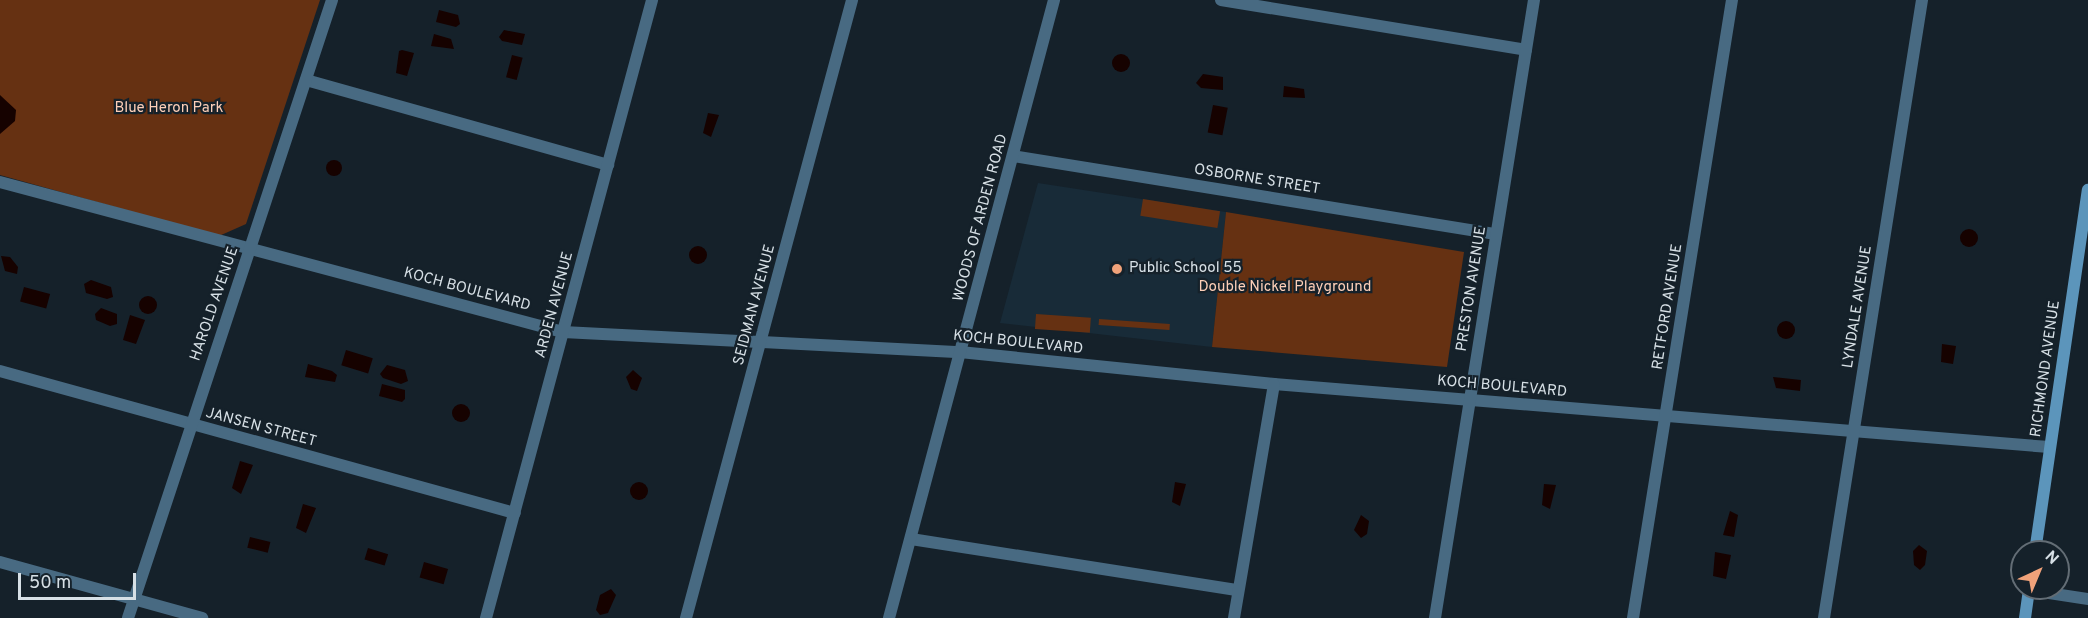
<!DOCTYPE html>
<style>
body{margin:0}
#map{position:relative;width:2088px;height:618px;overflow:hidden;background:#15212a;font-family:Overpass,sans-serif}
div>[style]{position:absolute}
.built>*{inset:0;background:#182b38}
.green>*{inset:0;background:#663112;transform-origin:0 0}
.water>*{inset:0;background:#160200;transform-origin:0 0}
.round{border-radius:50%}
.minor>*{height:12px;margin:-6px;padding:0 6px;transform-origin:6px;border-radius:6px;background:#486a82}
.tertiary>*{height:12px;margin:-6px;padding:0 6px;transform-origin:6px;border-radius:6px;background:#486a82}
.secondary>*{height:12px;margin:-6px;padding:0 6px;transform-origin:6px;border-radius:6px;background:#5c95bb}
.dots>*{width:16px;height:16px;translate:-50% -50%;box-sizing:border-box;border:3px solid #15212a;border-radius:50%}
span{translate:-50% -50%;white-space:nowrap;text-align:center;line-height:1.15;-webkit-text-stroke:4.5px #15212a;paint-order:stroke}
.park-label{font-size:15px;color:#fdcfb8}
.street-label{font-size:15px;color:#d7e0e6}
.poi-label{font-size:15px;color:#d7e0e6}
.left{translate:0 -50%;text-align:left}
.north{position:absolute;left:2010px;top:540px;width:60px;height:60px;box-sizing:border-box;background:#15212a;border:2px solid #636d75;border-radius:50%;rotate:44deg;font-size:16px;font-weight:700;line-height:24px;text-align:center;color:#d7e0e6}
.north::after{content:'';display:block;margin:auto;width:21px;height:27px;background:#f0a27a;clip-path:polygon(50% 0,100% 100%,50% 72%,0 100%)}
.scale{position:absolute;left:18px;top:573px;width:118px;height:27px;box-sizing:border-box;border:3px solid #d7e0e6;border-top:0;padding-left:8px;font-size:18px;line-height:21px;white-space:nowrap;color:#d7e0e6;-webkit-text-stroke:4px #15212a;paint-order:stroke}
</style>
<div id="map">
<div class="built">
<i style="clip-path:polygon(1038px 183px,1226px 212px,1212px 347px,1000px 323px)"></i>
</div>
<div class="green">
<i style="clip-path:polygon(0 0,320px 0,246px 224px,219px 236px,0 175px)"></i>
<i style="left:1143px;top:199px;width:78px;height:17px;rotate:9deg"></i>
<i style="clip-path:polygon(1226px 212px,1464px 252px,1447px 367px,1212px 347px)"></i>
<i style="left:1036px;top:314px;width:55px;height:15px;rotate:4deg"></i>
<i style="left:1099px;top:319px;width:71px;height:6px;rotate:4deg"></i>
</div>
<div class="water">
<i style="clip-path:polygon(439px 10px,458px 15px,460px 24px,456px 27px,436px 22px)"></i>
<i style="clip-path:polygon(504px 30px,525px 34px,522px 45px,502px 41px,499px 37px)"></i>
<i style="clip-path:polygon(434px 34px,451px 39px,454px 49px,431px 46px)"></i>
<i style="clip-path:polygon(402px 50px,414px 53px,407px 76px,396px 73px,399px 51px)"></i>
<i class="round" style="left:1112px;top:54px;width:18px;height:18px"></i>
<i style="left:512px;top:55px;width:11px;height:23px;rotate:15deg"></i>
<i style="clip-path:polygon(1203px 74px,1223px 77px,1223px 90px,1201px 88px,1196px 83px)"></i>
<i style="clip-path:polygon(1284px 86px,1304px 89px,1305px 98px,1283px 97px)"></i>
<i style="clip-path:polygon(0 95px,16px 110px,15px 121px,0 134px)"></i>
<i style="left:1213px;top:105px;width:15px;height:28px;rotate:11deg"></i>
<i style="clip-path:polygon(708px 113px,719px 115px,711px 137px,703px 133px)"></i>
<i class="round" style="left:326px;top:160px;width:16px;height:16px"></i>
<i class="round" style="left:1960px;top:229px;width:18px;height:18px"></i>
<i class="round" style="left:689px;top:246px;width:18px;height:18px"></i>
<i style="clip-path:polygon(1px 256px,10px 257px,18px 267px,17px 274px,5px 271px)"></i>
<i style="clip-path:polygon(91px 280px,111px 287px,113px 297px,107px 299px,86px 293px,84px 284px)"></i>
<i style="left:24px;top:287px;width:27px;height:15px;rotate:15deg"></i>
<i class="round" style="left:139px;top:296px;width:18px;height:18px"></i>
<i style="clip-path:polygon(101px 308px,117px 314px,117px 324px,110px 326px,96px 320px,95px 314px)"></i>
<i style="clip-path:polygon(130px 315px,145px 320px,136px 344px,123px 340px)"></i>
<i class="round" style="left:1777px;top:321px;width:18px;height:18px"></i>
<i style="clip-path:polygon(1942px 344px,1956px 346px,1953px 364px,1941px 362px)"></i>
<i style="left:346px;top:350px;width:28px;height:16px;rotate:17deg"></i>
<i style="clip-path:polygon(308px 364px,332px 371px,337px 375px,335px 382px,305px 377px)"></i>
<i style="clip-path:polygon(387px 365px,405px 370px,408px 381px,401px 384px,383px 378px,380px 374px)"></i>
<i style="clip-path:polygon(633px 370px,642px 378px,637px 391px,631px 389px,626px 377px)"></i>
<i style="clip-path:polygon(1773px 377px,1801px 380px,1800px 391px,1776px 388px)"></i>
<i style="clip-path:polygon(382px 384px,405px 390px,405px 399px,402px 402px,379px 396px)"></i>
<i class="round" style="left:452px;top:404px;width:18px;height:18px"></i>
<i style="clip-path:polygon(240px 461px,253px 465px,241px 494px,232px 488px)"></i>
<i class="round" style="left:630px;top:482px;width:18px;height:18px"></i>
<i style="clip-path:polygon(1175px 482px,1186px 484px,1180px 506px,1172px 502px)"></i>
<i style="clip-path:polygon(1544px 484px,1556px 485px,1550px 509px,1542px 505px)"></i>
<i style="clip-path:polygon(303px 504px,316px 508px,306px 533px,296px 528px)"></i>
<i style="clip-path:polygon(1730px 511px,1738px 515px,1734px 537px,1723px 535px)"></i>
<i style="clip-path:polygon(1361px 515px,1369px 521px,1367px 534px,1361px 538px,1354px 530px)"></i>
<i style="left:250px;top:537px;width:21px;height:11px;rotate:14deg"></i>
<i style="clip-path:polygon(1919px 545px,1927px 551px,1925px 565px,1920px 570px,1914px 565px,1913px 551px)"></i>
<i style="left:368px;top:548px;width:21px;height:12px;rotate:17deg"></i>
<i style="clip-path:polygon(1715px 552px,1731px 555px,1726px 579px,1713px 576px)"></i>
<i style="left:424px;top:562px;width:25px;height:16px;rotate:16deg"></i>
<i style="clip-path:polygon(611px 589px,616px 595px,608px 613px,600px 615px,596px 610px,600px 595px)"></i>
</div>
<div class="minor">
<i style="left:1221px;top:0;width:309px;rotate:9.3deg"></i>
<i style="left:306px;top:80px;width:314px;rotate:15.7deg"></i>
<i style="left:1013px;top:156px;width:489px;rotate:9.2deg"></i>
<i style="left:0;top:182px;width:583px;rotate:14.92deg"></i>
<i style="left:563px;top:332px;width:398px;rotate:2.9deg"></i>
<i style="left:960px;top:352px;width:316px;rotate:5.8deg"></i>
<i style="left:1274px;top:384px;width:778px;rotate:4.65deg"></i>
<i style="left:0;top:371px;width:534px;rotate:15.42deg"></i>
<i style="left:911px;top:539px;width:331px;rotate:8.9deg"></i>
<i style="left:0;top:562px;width:210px;rotate:15.5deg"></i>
<i style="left:2029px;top:590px;width:60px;rotate:8.7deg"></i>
<i style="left:128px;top:618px;width:651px;rotate:-71.73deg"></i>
<i style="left:686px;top:618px;width:640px;rotate:-74.96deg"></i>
<i style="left:889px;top:618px;width:640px;rotate:-75.05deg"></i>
<i style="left:1234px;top:618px;width:237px;rotate:-80.3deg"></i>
<i style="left:1435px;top:618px;width:626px;rotate:-80.9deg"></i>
<i style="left:1633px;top:618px;width:626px;rotate:-80.9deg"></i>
<i style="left:1824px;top:618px;width:626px;rotate:-80.99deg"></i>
</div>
<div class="tertiary">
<i style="left:486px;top:618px;width:640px;rotate:-74.96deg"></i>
</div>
<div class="secondary">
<i style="left:2035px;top:552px;width:366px;rotate:-81.7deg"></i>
<i style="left:2025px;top:618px;width:30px;rotate:-82deg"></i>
</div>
<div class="dots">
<i style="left:1117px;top:269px;background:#f0a27a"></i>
</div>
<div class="park-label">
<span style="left:169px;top:109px">Blue Heron Park</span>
<span style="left:1285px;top:288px">Double Nickel Playground</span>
</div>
<div class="street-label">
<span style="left:1257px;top:180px;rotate:9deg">OSBORNE STREET</span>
<span style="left:981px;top:218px;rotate:-75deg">WOODS OF ARDEN ROAD</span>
<span style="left:1472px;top:289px;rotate:-81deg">PRESTON AVENUE</span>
<span style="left:467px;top:290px;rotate:15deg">KOCH BOULEVARD</span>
<span style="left:215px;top:304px;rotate:-71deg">HAROLD AVENUE</span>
<span style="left:555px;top:305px;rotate:-75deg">ARDEN AVENUE</span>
<span style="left:755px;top:305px;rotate:-75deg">SEIDMAN AVENUE</span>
<span style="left:1668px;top:307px;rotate:-81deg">RETFORD AVENUE</span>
<span style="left:1858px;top:307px;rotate:-81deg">LYNDALE AVENUE</span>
<span style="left:1018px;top:343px;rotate:6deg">KOCH BOULEVARD</span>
<span style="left:2046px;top:369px;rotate:-82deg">RICHMOND AVENUE</span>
<span style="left:1502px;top:387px;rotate:5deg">KOCH BOULEVARD</span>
<span style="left:261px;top:428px;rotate:15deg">JANSEN STREET</span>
</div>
<div class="poi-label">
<span class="left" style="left:1129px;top:269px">Public School 55</span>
</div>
<div class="north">N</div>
<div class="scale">50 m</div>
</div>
